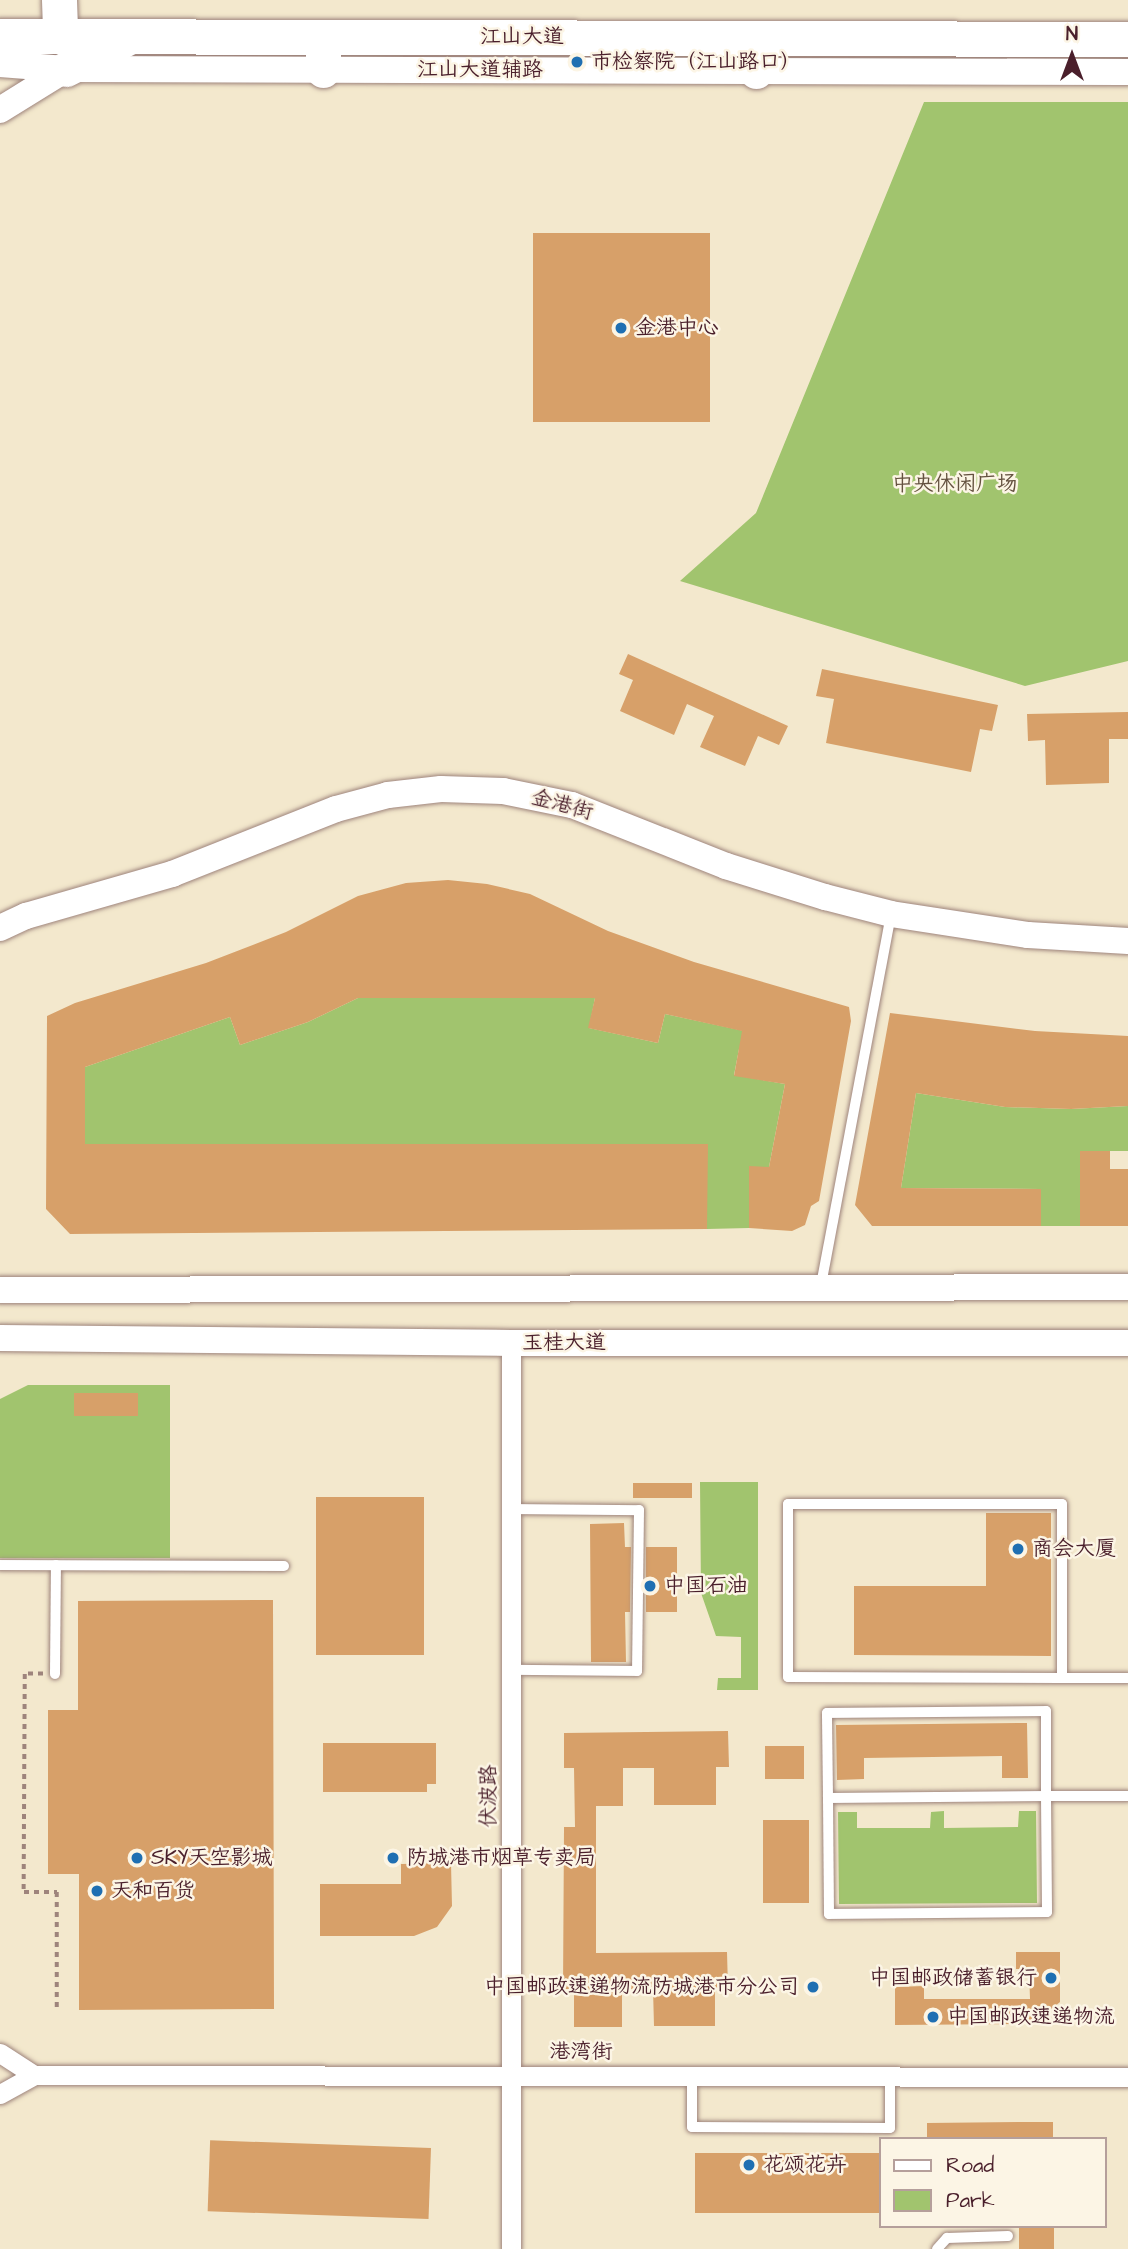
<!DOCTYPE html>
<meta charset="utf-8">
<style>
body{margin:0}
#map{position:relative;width:1128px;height:2249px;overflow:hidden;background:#f3e8cd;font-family:"Architects Daughter","LXGW WenKai TC",sans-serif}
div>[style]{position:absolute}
.green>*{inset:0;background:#a1c46e}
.building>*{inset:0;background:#d7a069;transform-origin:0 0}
.path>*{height:3.5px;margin-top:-1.75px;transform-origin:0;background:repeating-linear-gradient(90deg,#9e847c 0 5px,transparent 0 10px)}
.roads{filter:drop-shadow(0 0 2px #9e847c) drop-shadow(0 0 2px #9e847c)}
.lane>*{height:10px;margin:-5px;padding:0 5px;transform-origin:5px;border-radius:5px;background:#fff}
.street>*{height:19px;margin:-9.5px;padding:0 9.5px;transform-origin:9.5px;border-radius:9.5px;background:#fff}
.secondary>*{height:26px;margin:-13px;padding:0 13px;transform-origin:13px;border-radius:13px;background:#fff}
.highway>*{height:35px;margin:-17.5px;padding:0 17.5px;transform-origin:17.5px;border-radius:17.5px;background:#fff}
.dots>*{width:19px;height:19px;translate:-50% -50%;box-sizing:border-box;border:4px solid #fcf5e5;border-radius:50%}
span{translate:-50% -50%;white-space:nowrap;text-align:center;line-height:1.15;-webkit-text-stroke:5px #fcf5e5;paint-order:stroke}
.street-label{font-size:21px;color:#4a1f2b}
.poi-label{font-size:21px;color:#4a1f2b}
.left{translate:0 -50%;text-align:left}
.right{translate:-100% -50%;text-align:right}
.park-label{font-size:21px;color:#64513f}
.legend{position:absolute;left:879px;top:2137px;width:228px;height:91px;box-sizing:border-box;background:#fcf5e5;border:2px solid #b59f9b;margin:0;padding:9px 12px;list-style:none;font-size:21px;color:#4a1f2b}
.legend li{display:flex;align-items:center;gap:14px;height:35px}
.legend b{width:35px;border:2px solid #b59f9b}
.north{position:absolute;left:1037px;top:21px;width:70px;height:70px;-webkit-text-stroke:5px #fcf5e5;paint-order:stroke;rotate:0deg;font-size:19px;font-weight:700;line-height:28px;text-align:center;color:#4a1f2b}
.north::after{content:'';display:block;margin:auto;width:24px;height:32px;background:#4a1f2b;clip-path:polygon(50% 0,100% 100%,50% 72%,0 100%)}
</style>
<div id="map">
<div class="green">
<i style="clip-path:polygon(924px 102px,1128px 102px,1128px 661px,1025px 686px,680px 581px,756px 513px)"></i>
<i style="clip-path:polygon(358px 998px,595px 998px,589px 1028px,658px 1043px,665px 1014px,754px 1033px,739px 1049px,734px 1075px,785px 1084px,769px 1167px,749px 1167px,749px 1228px,707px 1229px,707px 1144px,85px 1144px,85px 1067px,230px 1017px,240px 1045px,308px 1022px)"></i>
<i style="clip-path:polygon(916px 1093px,1005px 1107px,1071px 1109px,1128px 1106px,1128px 1151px,1080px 1151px,1080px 1226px,1041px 1226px,1041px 1189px,901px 1188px)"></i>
<i style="clip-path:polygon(28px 1385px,170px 1385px,170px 1558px,0 1558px,0 1399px)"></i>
<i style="clip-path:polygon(700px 1482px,758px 1482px,758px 1690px,717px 1690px,718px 1678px,741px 1678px,741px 1637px,716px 1636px,701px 1593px)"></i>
<i style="clip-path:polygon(944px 1811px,944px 1828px,1018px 1827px,1019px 1811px,1036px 1811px,1037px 1903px,839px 1904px,838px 1812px,857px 1812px,857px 1828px,930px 1828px,931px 1812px)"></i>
</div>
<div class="building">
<i style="left:533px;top:233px;width:177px;height:189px"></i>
<i style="clip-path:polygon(628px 654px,788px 726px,779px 745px,758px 736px,745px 766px,700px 747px,714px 716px,687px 704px,674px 735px,620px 711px,633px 680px,619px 674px)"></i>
<i style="clip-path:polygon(822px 669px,998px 705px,992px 731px,980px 729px,971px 772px,826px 743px,834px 699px,816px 696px)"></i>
<i style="clip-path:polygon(1128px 712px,1128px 739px,1109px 739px,1109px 783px,1046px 785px,1045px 740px,1028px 741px,1027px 714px)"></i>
<i style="clip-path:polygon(448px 880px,487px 884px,530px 894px,608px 931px,694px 962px,849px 1007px,851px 1021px,819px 1201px,811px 1206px,805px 1225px,792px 1231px,749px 1228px,749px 1166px,769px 1167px,785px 1084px,734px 1076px,742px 1031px,665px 1014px,658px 1043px,588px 1028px,595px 998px,358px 998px,308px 1022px,240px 1045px,230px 1017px,85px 1067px,85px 1144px,708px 1144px,707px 1229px,70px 1234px,46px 1209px,47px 1016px,75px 1003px,206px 963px,286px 932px,358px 896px,406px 883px)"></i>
<i style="clip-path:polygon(890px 1013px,1035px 1031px,1128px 1036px,1128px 1106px,1071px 1109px,1005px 1107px,916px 1093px,901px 1188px,1041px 1189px,1041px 1226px,872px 1226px,855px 1205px)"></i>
<i style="clip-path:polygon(1080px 1151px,1110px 1151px,1110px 1169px,1128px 1169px,1128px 1226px,1080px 1226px)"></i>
<i style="left:74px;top:1393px;width:64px;height:23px"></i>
<i style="left:633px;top:1483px;width:59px;height:15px"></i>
<i style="left:316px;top:1497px;width:108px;height:158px"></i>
<i style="clip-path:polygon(986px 1513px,1051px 1513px,1051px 1656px,854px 1655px,854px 1586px,986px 1586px)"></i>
<i style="clip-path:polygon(624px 1523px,625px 1547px,631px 1547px,630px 1612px,625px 1612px,626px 1662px,591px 1662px,590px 1524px)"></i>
<i style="left:646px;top:1547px;width:31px;height:65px"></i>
<i style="clip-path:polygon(273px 1600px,274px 2009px,79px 2010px,79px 1874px,48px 1874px,48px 1710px,78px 1710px,78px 1601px)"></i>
<i style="clip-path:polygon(1027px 1723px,1028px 1778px,1002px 1778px,1002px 1756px,864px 1758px,864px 1779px,837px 1780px,836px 1725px)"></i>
<i style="clip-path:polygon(728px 1731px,729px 1767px,716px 1767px,716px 1805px,654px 1805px,654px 1768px,623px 1768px,623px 1806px,596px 1806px,596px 1953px,727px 1952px,728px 1988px,715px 1988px,715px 2026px,654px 2026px,653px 1989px,622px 1989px,622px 2027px,574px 2027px,574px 1989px,563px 1989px,564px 1827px,575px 1827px,574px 1768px,564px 1768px,564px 1733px)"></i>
<i style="clip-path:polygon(323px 1743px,436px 1743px,436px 1784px,427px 1784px,427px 1792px,323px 1792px)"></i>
<i style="left:765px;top:1746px;width:39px;height:33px"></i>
<i style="left:763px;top:1820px;width:46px;height:83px"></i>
<i style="clip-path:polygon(451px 1863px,452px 1906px,437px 1927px,414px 1936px,320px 1936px,320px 1884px,401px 1884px,401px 1864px)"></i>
<i style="clip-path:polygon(1016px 1952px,1060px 1952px,1060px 2002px,1033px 2024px,895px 2025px,895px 1987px,924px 1986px,924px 1999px,1030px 1999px,1029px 1969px,1016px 1969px)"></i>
<i style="clip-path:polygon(1020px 2122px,1053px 2122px,1053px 2139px,927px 2139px,927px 2123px)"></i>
<i style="left:431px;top:2148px;width:71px;height:221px;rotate:92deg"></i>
<i style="left:881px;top:2153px;width:60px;height:186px;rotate:90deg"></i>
<i style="left:1019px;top:2226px;width:35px;height:23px"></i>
</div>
<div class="path">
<i style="left:43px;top:1674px;width:18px;rotate:180deg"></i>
<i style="left:25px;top:1674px;width:218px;rotate:90.3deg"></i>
<i style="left:24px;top:1892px;width:33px"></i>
<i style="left:57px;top:1892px;width:120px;rotate:90deg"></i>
</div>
<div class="roads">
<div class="lane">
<i style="left:821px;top:1285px;width:378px;rotate:-79.3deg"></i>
<i style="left:512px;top:1509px;width:127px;rotate:0.5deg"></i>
<i style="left:639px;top:1510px;width:161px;rotate:90.7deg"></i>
<i style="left:637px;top:1671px;width:125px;rotate:-179.5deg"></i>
<i style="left:0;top:1565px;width:284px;rotate:0.2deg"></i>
<i style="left:55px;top:1674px;width:109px;rotate:-89.5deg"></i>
<i style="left:1062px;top:1678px;width:174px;rotate:-90deg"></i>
<i style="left:1062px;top:1504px;width:274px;rotate:180deg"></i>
<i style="left:788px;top:1504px;width:173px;rotate:90deg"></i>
<i style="left:788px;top:1677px;width:274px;rotate:0.2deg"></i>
<i style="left:1062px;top:1678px;width:66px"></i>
<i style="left:828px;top:1798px;width:85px;rotate:-90.7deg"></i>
<i style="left:827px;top:1713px;width:219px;rotate:-0.5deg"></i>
<i style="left:1046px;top:1711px;width:85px;rotate:90deg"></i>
<i style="left:1046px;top:1796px;width:116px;rotate:89.5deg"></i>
<i style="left:1047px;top:1912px;width:218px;rotate:179.5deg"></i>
<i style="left:829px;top:1914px;width:116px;rotate:-90.5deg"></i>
<i style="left:828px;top:1798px;width:218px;rotate:-0.5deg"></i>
<i style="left:1046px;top:1796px;width:82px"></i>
<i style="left:692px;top:2075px;width:52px;rotate:90deg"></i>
<i style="left:692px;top:2127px;width:198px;rotate:0.3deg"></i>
<i style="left:890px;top:2128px;width:52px;rotate:-90deg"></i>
<i style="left:937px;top:2249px;width:15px;rotate:-48deg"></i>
<i style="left:947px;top:2238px;width:61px;rotate:-1.9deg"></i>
</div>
<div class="street">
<i style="left:511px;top:1343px;width:906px;rotate:90deg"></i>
<i style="left:0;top:2053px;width:40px;rotate:32.9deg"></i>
<i style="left:0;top:2094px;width:39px;rotate:-29deg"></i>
<i style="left:34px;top:2075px;width:1094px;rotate:0.1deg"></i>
</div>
<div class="secondary">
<i style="left:0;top:64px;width:66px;rotate:4.3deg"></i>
<i style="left:66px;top:69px;width:1062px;rotate:0.16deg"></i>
<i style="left:0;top:110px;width:78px;rotate:-31.8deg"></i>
<i style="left:0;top:928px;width:29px;rotate:-25deg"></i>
<i style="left:26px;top:916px;width:152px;rotate:-16deg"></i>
<i style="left:172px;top:874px;width:176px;rotate:-21.6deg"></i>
<i style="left:336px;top:809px;width:54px;rotate:-15.1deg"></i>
<i style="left:388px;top:795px;width:53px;rotate:-6.5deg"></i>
<i style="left:441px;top:789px;width:62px;rotate:1.8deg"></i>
<i style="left:503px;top:791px;width:70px;rotate:11.5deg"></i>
<i style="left:572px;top:805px;width:166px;rotate:21.6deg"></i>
<i style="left:726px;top:866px;width:104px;rotate:17.4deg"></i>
<i style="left:825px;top:897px;width:68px;rotate:14.4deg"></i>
<i style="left:891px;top:914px;width:139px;rotate:8.7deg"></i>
<i style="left:1028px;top:935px;width:100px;rotate:3.4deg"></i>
<i style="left:0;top:1290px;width:1128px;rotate:-0.15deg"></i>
<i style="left:0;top:1338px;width:511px;rotate:0.56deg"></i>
<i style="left:511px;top:1343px;width:617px"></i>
</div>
<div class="highway">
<i style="left:59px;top:0;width:36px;rotate:88deg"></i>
<i style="left:0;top:36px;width:1128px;rotate:0.15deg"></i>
<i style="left:66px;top:69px;width:66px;rotate:-27deg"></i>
<i style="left:323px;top:70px;width:33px;rotate:-90deg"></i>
<i style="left:756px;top:71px;width:33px;rotate:-90deg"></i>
</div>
</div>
<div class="dots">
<i style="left:577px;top:62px;background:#1f6fb2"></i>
<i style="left:621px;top:328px;background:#1f6fb2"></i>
<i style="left:1018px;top:1549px;background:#1f6fb2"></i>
<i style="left:650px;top:1586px;background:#1f6fb2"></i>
<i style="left:137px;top:1858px;background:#1f6fb2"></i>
<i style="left:393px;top:1858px;background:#1f6fb2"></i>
<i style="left:97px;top:1891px;background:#1f6fb2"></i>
<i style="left:1051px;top:1978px;background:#1f6fb2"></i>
<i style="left:813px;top:1987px;background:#1f6fb2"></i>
<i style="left:933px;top:2017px;background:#1f6fb2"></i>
<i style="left:749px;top:2165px;background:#1f6fb2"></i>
</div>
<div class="street-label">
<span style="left:522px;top:37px">江山大道</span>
<span style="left:480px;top:70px">江山大道辅路</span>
<span style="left:562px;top:805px;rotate:15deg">金港街</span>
<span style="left:564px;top:1343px">玉桂大道</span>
<span style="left:489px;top:1796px;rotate:-90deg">伏波路</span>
<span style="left:581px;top:2052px">港湾街</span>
</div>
<div class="poi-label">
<span class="left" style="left:591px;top:62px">市检察院（江山路口）</span>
<span class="left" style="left:635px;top:328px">金港中心</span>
<span class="left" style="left:1032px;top:1549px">商会大厦</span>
<span class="left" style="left:664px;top:1586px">中国石油</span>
<span class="left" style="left:151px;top:1858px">SKY天空影城</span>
<span class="left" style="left:407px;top:1858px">防城港市烟草专卖局</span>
<span class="left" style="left:111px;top:1891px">天和百货</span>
<span class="right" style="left:1037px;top:1978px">中国邮政储蓄银行</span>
<span class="right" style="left:799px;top:1987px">中国邮政速递物流防城港市分公司</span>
<span class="left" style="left:947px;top:2017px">中国邮政速递物流</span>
<span class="left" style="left:763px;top:2165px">花颂花卉</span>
</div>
<div class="park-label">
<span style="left:955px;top:484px">中央休闲广场</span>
</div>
<ul class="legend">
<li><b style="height:9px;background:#fff"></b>Road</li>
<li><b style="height:19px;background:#a1c46e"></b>Park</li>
</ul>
<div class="north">N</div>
</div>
